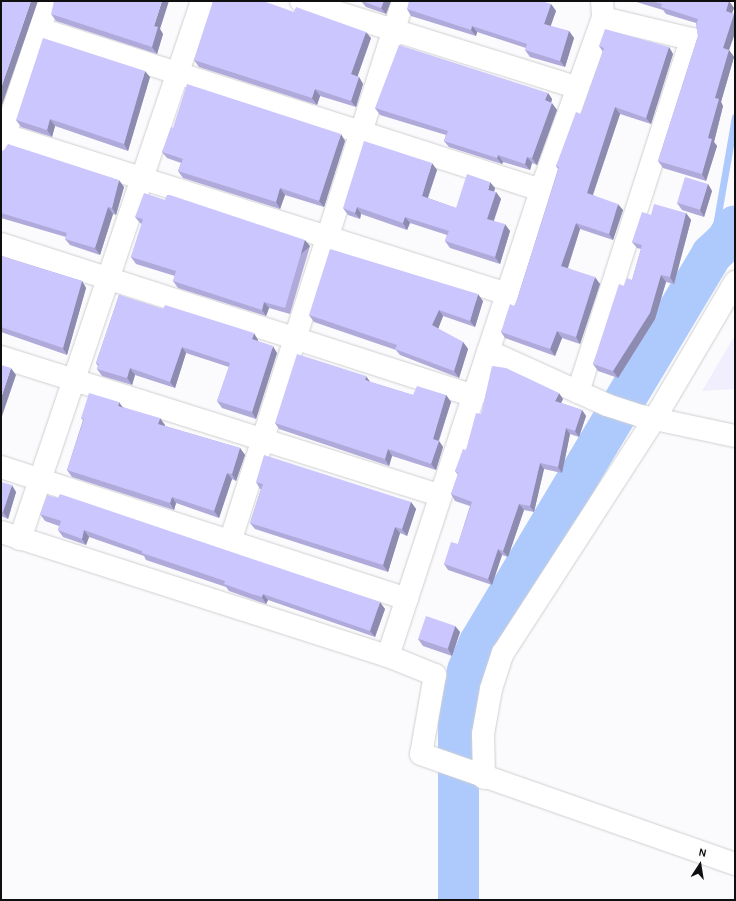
<!DOCTYPE html>
<style>
body{margin:0}
#map{position:relative;width:736px;height:901px;overflow:hidden;background:#fbfbfd;font-family:Karla,sans-serif}
div>[style]{position:absolute}
.industrial>*{inset:0;background:#f1effd}
.stream>*{height:7px;margin:-3.5px;padding:0 3.5px;transform-origin:3.5px;border-radius:3.5px;background:#aecafc}
.river>*{height:41px;margin:-20.5px;padding:0 20.5px;transform-origin:20.5px;border-radius:20.5px;background:#aecafc}
.roads{filter:drop-shadow(0 0 1px #cfcfd1) drop-shadow(0 0 1px #cfcfd1)}
.minor>*{height:22px;margin:-11px;padding:0 11px;transform-origin:11px;border-radius:11px;background:#fff}
.wall>*{inset:0;background:#afaada}
.shaded-wall>*{inset:0;background:#8e8bb1;transform-origin:0 0}
.building>*{inset:0;background:#cbc6fd;transform-origin:0 0}
span{translate:-50% -50%;white-space:nowrap;text-align:center;line-height:1.15;-webkit-text-stroke:3px #fbfbfd;paint-order:stroke}
.frame{position:absolute;inset:0;border:2px solid #0f0f10;pointer-events:none}
.north{position:absolute;left:680px;top:845px;width:40px;height:40px;-webkit-text-stroke:3px #fbfbfd;paint-order:stroke;rotate:12deg;font-size:11px;font-weight:700;line-height:16px;text-align:center;color:#0f0f10}
.north::after{content:'';display:block;margin:auto;width:14px;height:18px;background:#0f0f10;clip-path:polygon(50% 0,100% 100%,50% 72%,0 100%)}
</style>
<div id="map">
<div class="industrial">
<i style="clip-path:polygon(735px 335px,735px 389px,702px 391px)"></i>
</div>
<div class="stream">
<i style="left:711px;top:254px;width:139px;rotate:-80.1deg"></i>
</div>
<div class="river">
<i style="left:458px;top:900px;width:193px;rotate:-90deg"></i>
<i style="left:458px;top:707px;width:38px;rotate:-76deg"></i>
<i style="left:467px;top:670px;width:30px;rotate:-67deg"></i>
<i style="left:479px;top:642px;width:452px;rotate:-59.1deg"></i>
<i style="left:711px;top:254px;width:21px;rotate:-43deg"></i>
<i style="left:726px;top:240px;width:17px;rotate:-59deg"></i>
</div>
<div class="roads">
<div class="minor">
<i style="left:301px;top:1px;width:290px;rotate:17.4deg"></i>
<i style="left:40px;top:29px;width:526px;rotate:17.82deg"></i>
<i style="left:5px;top:135px;width:527px;rotate:17.57deg"></i>
<i style="left:1px;top:147px;width:154px;rotate:-71.8deg"></i>
<i style="left:1px;top:244px;width:497px;rotate:17.8deg"></i>
<i style="left:488px;top:351px;width:131px;rotate:24.4deg"></i>
<i style="left:607px;top:405px;width:36px;rotate:18deg"></i>
<i style="left:641px;top:416px;width:96px;rotate:12deg"></i>
<i style="left:1px;top:357px;width:461px;rotate:17.5deg"></i>
<i style="left:578px;top:392px;width:371px;rotate:-72.2deg"></i>
<i style="left:691px;top:39px;width:90px;rotate:-166.6deg"></i>
<i style="left:1px;top:467px;width:427px;rotate:18deg"></i>
<i style="left:1px;top:532px;width:406px;rotate:17.8deg"></i>
<i style="left:388px;top:656px;width:51px;rotate:22deg"></i>
<i style="left:435px;top:675px;width:80px;rotate:100deg"></i>
<i style="left:421px;top:754px;width:333px;rotate:19.3deg"></i>
<i style="left:20px;top:539px;width:568px;rotate:-71.31deg"></i>
<i style="left:230px;top:542px;width:568px;rotate:-72.27deg"></i>
<i style="left:388px;top:656px;width:490px;rotate:-71.8deg"></i>
<i style="left:541px;top:190px;width:183px;rotate:-70.2deg"></i>
<i style="left:603px;top:18px;width:17px;rotate:-93deg"></i>
<i style="left:484px;top:778px;width:44px;rotate:-91.3deg"></i>
<i style="left:483px;top:734px;width:46px;rotate:-79.9deg"></i>
<i style="left:491px;top:689px;width:38px;rotate:-72deg"></i>
<i style="left:503px;top:653px;width:280px;rotate:-57.1deg"></i>
<i style="left:655px;top:418px;width:158px;rotate:-59.5deg"></i>
</div>
</div>
<div class="wall">
<i style="clip-path:polygon(361px 1px,391px 1px,386px 14px,366px 7px)"></i>
<i style="clip-path:polygon(633px 1px,729px 1px,734px 8px,732px 13px,734px 14px,735px 15px,735px 33px,729px 50px,734px 57px,721px 102px,723px 106px,714px 142px,717px 146px,706px 181px,663px 168px,658px 161px,698px 36px,696px 23px,666px 14px,663px 10px)"></i>
<i style="clip-path:polygon(551px 4px,556px 11px,550px 26px,569px 31px,574px 38px,565px 67px,530px 57px,525px 50px,526px 48px,477px 32px,476px 36px,411px 16px,407px 9px)"></i>
<i style="clip-path:polygon(294px 12px,371px 38px,357px 76px,359px 77px,363px 84px,356px 107px,320px 96px,317px 105px,199px 67px,194px 60px)"></i>
<i style="clip-path:polygon(51px 14px,160px 29px,163px 34px,157px 54px,56px 21px)"></i>
<i style="clip-path:polygon(599px 46px,669px 47px,673px 54px,651px 124px,620px 114px,593px 195px,623px 210px,613px 240px,580px 229px,568px 268px,600px 284px,580px 344px,562px 338px,555px 356px,505px 338px,501px 332px,514px 306px,516px 303px,558px 169px,556px 166px,581px 114px,603px 52px)"></i>
<i style="clip-path:polygon(150px 77px,128px 151px,55px 126px,52px 137px,21px 127px,16px 120px)"></i>
<i style="clip-path:polygon(548px 93px,552px 99px,551px 103px,557px 110px,537px 165px,532px 163px,530px 170px,503px 162px,502px 164px,449px 147px,444px 141px,446px 135px,380px 115px,375px 108px)"></i>
<i style="clip-path:polygon(173px 128px,345px 141px,324px 207px,285px 195px,280px 209px,183px 178px,178px 171px,181px 163px,167px 158px,162px 152px)"></i>
<i style="clip-path:polygon(1px 151px,124px 187px,116px 215px,113px 214px,100px 255px,70px 245px,65px 239px,66px 237px,1px 218px)"></i>
<i style="clip-path:polygon(437px 170px,428px 198px,456px 208px,495px 188px,494px 192px,496px 192px,501px 199px,494px 221px,510px 231px,500px 264px,450px 248px,445px 241px,447px 235px,410px 223px,407px 230px,361px 214px,360px 219px,348px 215px,343px 208px)"></i>
<i style="clip-path:polygon(708px 184px,712px 191px,704px 217px,682px 210px,677px 203px)"></i>
<i style="clip-path:polygon(165px 200px,310px 246px,290px 314px,269px 308px,266px 316px,178px 288px,173px 281px,175px 276px,136px 264px,131px 257px,142px 224px,140px 223px,135px 217px)"></i>
<i style="clip-path:polygon(686px 213px,691px 220px,674px 284px,666px 282px,655px 319px,618px 378px,598px 371px,593px 364px,624px 286px,632px 280px,641px 249px,637px 248px,632px 242px,651px 215px)"></i>
<i style="clip-path:polygon(1px 256px,82px 281px,86px 288px,67px 355px,1px 332px)"></i>
<i style="clip-path:polygon(119px 295px,258px 340px,258px 341px,277px 353px,256px 419px,222px 408px,217px 401px,229px 367px,186px 353px,175px 388px,135px 375px,132px 385px,102px 376px,97px 369px,98px 366px,96px 363px)"></i>
<i style="clip-path:polygon(483px 301px,475px 327px,443px 316px,438px 329px,463px 342px,468px 349px,459px 378px,400px 355px,396px 350px,314px 322px,309px 315px)"></i>
<i style="clip-path:polygon(370px 382px,413px 395px,446px 395px,451px 402px,439px 441px,443px 447px,436px 470px,392px 456px,389px 466px,279px 429px,275px 423px)"></i>
<i style="clip-path:polygon(563px 399px,561px 403px,582px 410px,586px 416px,579px 437px,570px 434px,562px 473px,544px 469px,534px 512px,524px 510px,508px 557px,502px 555px,492px 585px,448px 570px,444px 564px,458px 544px,470px 506px,455px 501px,451px 494px,458px 475px,455px 471px,466px 450px,481px 414px)"></i>
<i style="clip-path:polygon(122px 407px,165px 425px,165px 426px,240px 448px,245px 455px,236px 481px,232px 479px,219px 518px,176px 503px,174px 510px,72px 477px,67px 470px,83px 420px,81px 418px)"></i>
<i style="clip-path:polygon(1px 482px,16px 492px,8px 519px,1px 516px)"></i>
<i style="clip-path:polygon(256px 482px,411px 502px,416px 509px,407px 536px,400px 533px,388px 572px,255px 529px,250px 523px,261px 489px,260px 489px)"></i>
<i style="clip-path:polygon(40px 514px,385px 609px,375px 637px,268px 600px,266px 604px,257px 601px,229px 591px,226px 587px,146px 560px,144px 556px,89px 537px,86px 545px,63px 537px,58px 530px,59px 526px,45px 521px)"></i>
<i style="clip-path:polygon(455px 626px,460px 632px,452px 656px,423px 646px,418px 639px)"></i>
</div>
<div class="shaded-wall">
<i style="clip-path:polygon(31px 1px,38px 1px,1px 108px,1px 88px)"></i>
<i style="clip-path:polygon(162px 1px,169px 1px,160px 29px,163px 34px,157px 54px,152px 47px,154px 26px)"></i>
<i style="clip-path:polygon(384px 1px,391px 1px,386px 14px,381px 8px)"></i>
<i style="clip-path:polygon(729px 1px,734px 8px,730px 18px,726px 11px)"></i>
<i style="clip-path:polygon(551px 4px,556px 11px,549px 31px,544px 24px)"></i>
<i style="clip-path:polygon(734px 14px,735px 15px,735px 33px,729px 50px,734px 57px,721px 102px,723px 106px,714px 142px,717px 146px,706px 181px,702px 174px,723px 48px)"></i>
<i style="clip-path:polygon(472px 26px,477px 32px,476px 36px,471px 30px)"></i>
<i style="clip-path:polygon(569px 31px,574px 38px,565px 67px,560px 61px)"></i>
<i style="clip-path:polygon(366px 32px,371px 38px,356px 81px,351px 74px)"></i>
<i style="clip-path:polygon(669px 47px,673px 54px,651px 124px,646px 118px)"></i>
<i style="clip-path:polygon(145px 71px,150px 77px,128px 151px,124px 144px)"></i>
<i style="clip-path:polygon(359px 77px,363px 84px,356px 107px,351px 101px)"></i>
<i style="clip-path:polygon(315px 89px,320px 96px,317px 105px,312px 98px)"></i>
<i style="clip-path:polygon(548px 93px,552px 99px,550px 107px,545px 100px)"></i>
<i style="clip-path:polygon(552px 103px,557px 110px,537px 165px,532px 158px)"></i>
<i style="clip-path:polygon(615px 107px,620px 114px,591px 200px,587px 193px)"></i>
<i style="clip-path:polygon(50px 119px,55px 126px,52px 137px,47px 130px)"></i>
<i style="clip-path:polygon(341px 134px,345px 141px,324px 207px,319px 201px)"></i>
<i style="clip-path:polygon(498px 155px,503px 162px,502px 164px,497px 158px)"></i>
<i style="clip-path:polygon(527px 157px,532px 163px,530px 170px,525px 164px)"></i>
<i style="clip-path:polygon(432px 163px,437px 170px,426px 203px,422px 196px)"></i>
<i style="clip-path:polygon(119px 180px,124px 187px,116px 215px,112px 208px)"></i>
<i style="clip-path:polygon(490px 182px,495px 188px,493px 196px,488px 190px)"></i>
<i style="clip-path:polygon(708px 184px,712px 191px,704px 217px,700px 210px)"></i>
<i style="clip-path:polygon(280px 188px,285px 195px,280px 209px,276px 202px)"></i>
<i style="clip-path:polygon(496px 192px,501px 199px,492px 225px,487px 219px)"></i>
<i style="clip-path:polygon(618px 204px,623px 210px,613px 240px,609px 234px)"></i>
<i style="clip-path:polygon(108px 207px,113px 214px,100px 255px,95px 248px)"></i>
<i style="clip-path:polygon(357px 207px,361px 214px,360px 219px,355px 213px)"></i>
<i style="clip-path:polygon(686px 213px,691px 220px,674px 284px,670px 277px)"></i>
<i style="clip-path:polygon(405px 217px,410px 223px,407px 230px,403px 223px)"></i>
<i style="clip-path:polygon(576px 223px,580px 229px,566px 273px,561px 266px)"></i>
<i style="clip-path:polygon(505px 224px,510px 231px,500px 264px,495px 257px)"></i>
<i style="left:305px;top:240px;width:8px;height:71px;rotate:50deg"></i>
<i style="clip-path:polygon(661px 275px,666px 282px,655px 319px,618px 378px,613px 371px)"></i>
<i style="clip-path:polygon(595px 277px,600px 284px,580px 344px,576px 337px)"></i>
<i style="clip-path:polygon(82px 281px,86px 288px,67px 355px,63px 348px)"></i>
<i style="clip-path:polygon(478px 294px,483px 301px,475px 327px,470px 321px)"></i>
<i style="clip-path:polygon(264px 302px,269px 308px,266px 316px,262px 310px)"></i>
<i style="clip-path:polygon(439px 310px,443px 316px,437px 332px,432px 325px)"></i>
<i style="clip-path:polygon(557px 331px,562px 338px,555px 356px,550px 349px)"></i>
<i style="clip-path:polygon(254px 333px,258px 340px,256px 346px,252px 339px)"></i>
<i style="clip-path:polygon(463px 342px,468px 349px,459px 378px,454px 371px)"></i>
<i style="clip-path:polygon(273px 346px,277px 353px,256px 419px,252px 412px)"></i>
<i style="clip-path:polygon(182px 347px,186px 353px,175px 388px,170px 382px)"></i>
<i style="clip-path:polygon(11px 368px,16px 375px,1px 419px,1px 398px)"></i>
<i style="clip-path:polygon(130px 368px,135px 375px,132px 385px,127px 378px)"></i>
<i style="clip-path:polygon(366px 376px,371px 383px,365px 380px)"></i>
<i style="clip-path:polygon(559px 393px,563px 399px,559px 407px,555px 401px)"></i>
<i style="clip-path:polygon(446px 395px,451px 402px,437px 445px,433px 439px)"></i>
<i style="clip-path:polygon(119px 402px,124px 409px,118px 406px)"></i>
<i style="clip-path:polygon(582px 410px,586px 416px,579px 437px,575px 431px)"></i>
<i style="clip-path:polygon(160px 418px,165px 425px,163px 431px,158px 424px)"></i>
<i style="clip-path:polygon(566px 428px,570px 434px,562px 473px,558px 467px)"></i>
<i style="clip-path:polygon(439px 441px,443px 447px,436px 470px,431px 464px)"></i>
<i style="clip-path:polygon(240px 448px,245px 455px,236px 481px,232px 474px)"></i>
<i style="clip-path:polygon(388px 449px,392px 456px,389px 466px,385px 459px)"></i>
<i style="clip-path:polygon(540px 463px,544px 469px,534px 512px,530px 506px)"></i>
<i style="clip-path:polygon(227px 473px,232px 479px,219px 518px,214px 511px)"></i>
<i style="clip-path:polygon(12px 485px,16px 492px,8px 519px,3px 512px)"></i>
<i style="clip-path:polygon(172px 497px,176px 503px,174px 510px,170px 503px)"></i>
<i style="clip-path:polygon(411px 502px,416px 509px,407px 536px,402px 529px)"></i>
<i style="clip-path:polygon(519px 504px,524px 510px,508px 557px,503px 551px)"></i>
<i style="clip-path:polygon(395px 527px,400px 533px,388px 572px,383px 565px)"></i>
<i style="clip-path:polygon(84px 530px,89px 537px,86px 545px,82px 539px)"></i>
<i style="clip-path:polygon(498px 549px,502px 555px,492px 585px,488px 579px)"></i>
<i style="clip-path:polygon(263px 594px,268px 600px,266px 604px,262px 597px)"></i>
<i style="clip-path:polygon(380px 602px,385px 609px,375px 637px,370px 631px)"></i>
<i style="clip-path:polygon(455px 626px,460px 632px,452px 656px,448px 649px)"></i>
</div>
<div class="building">
<i style="clip-path:polygon(1px 1px,31px 1px,1px 88px)"></i>
<i style="clip-path:polygon(54px 1px,162px 1px,154px 26px,158px 27px,152px 47px,51px 14px)"></i>
<i style="clip-path:polygon(213px 1px,263px 1px,294px 12px,296px 7px,366px 32px,351px 74px,359px 77px,351px 101px,315px 89px,312px 98px,194px 60px)"></i>
<i style="clip-path:polygon(362px 1px,384px 1px,381px 8px)"></i>
<i style="clip-path:polygon(409px 1px,542px 1px,551px 4px,544px 24px,569px 31px,560px 61px,525px 50px,527px 44px,472px 26px,471px 30px,407px 9px)"></i>
<i style="clip-path:polygon(652px 1px,729px 1px,726px 11px,734px 14px,723px 48px,729px 50px,715px 98px,719px 99px,708px 138px,712px 139px,702px 174px,658px 161px,698px 36px,696px 25px,698px 19px,661px 7px,662px 4px)"></i>
<i style="clip-path:polygon(605px 29px,669px 47px,646px 118px,615px 107px,587px 193px,618px 204px,609px 234px,576px 223px,561px 266px,595px 277px,576px 337px,557px 331px,550px 349px,501px 332px,510px 304px,514px 306px,516px 303px,559px 167px,556px 166px,576px 112px,581px 114px,604px 48px,599px 46px)"></i>
<i style="clip-path:polygon(43px 38px,145px 71px,124px 144px,50px 119px,47px 130px,16px 120px)"></i>
<i style="clip-path:polygon(399px 45px,548px 93px,545px 100px,552px 103px,532px 158px,527px 157px,525px 164px,498px 155px,497px 158px,444px 141px,448px 131px,375px 108px)"></i>
<i style="clip-path:polygon(187px 84px,341px 134px,319px 201px,280px 188px,276px 202px,178px 171px,183px 159px,162px 152px,171px 127px,173px 128px)"></i>
<i style="clip-path:polygon(364px 141px,432px 163px,422px 196px,456px 208px,467px 174px,490px 182px,488px 190px,496px 192px,487px 219px,505px 224px,495px 257px,445px 241px,449px 231px,405px 217px,403px 223px,357px 207px,355px 213px,343px 208px)"></i>
<i style="clip-path:polygon(8px 144px,119px 180px,112px 208px,108px 207px,95px 248px,65px 239px,67px 233px,1px 213px,1px 151px,4px 150px)"></i>
<i style="left:685px;top:177px;width:24px;height:27px;rotate:17deg"></i>
<i style="clip-path:polygon(144px 193px,165px 200px,167px 195px,170px 195px,305px 240px,285px 308px,264px 302px,262px 310px,173px 281px,176px 271px,131px 257px,143px 219px,135px 217px)"></i>
<i style="clip-path:polygon(654px 204px,686px 213px,670px 277px,661px 275px,650px 313px,613px 371px,593px 364px,619px 284px,624px 286px,627px 278px,632px 280px,642px 245px,632px 242px,642px 212px,651px 215px)"></i>
<i style="clip-path:polygon(330px 249px,478px 294px,470px 321px,439px 310px,432px 325px,463px 342px,454px 371px,395px 349px,397px 345px,309px 315px)"></i>
<i style="clip-path:polygon(1px 256px,82px 281px,63px 348px,1px 327px)"></i>
<i style="clip-path:polygon(119px 295px,163px 309px,165px 305px,254px 333px,252px 339px,273px 346px,252px 412px,217px 401px,230px 363px,182px 347px,170px 382px,130px 368px,127px 378px,97px 369px,99px 364px,96px 363px)"></i>
<i style="clip-path:polygon(297px 354px,366px 376px,365px 380px,413px 395px,417px 386px,446px 395px,433px 439px,439px 441px,431px 464px,388px 449px,385px 459px,275px 423px)"></i>
<i style="clip-path:polygon(1px 365px,11px 368px,1px 398px)"></i>
<i style="clip-path:polygon(492px 366px,506px 368px,559px 393px,555px 401px,582px 410px,575px 431px,566px 428px,558px 467px,540px 463px,530px 506px,519px 504px,503px 551px,498px 549px,488px 579px,444px 564px,451px 542px,458px 544px,472px 502px,451px 494px,458px 473px,455px 471px,463px 449px,466px 450px,476px 413px,481px 414px)"></i>
<i style="clip-path:polygon(89px 393px,119px 402px,118px 406px,160px 418px,158px 424px,240px 448px,232px 474px,227px 473px,214px 511px,172px 497px,170px 503px,67px 470px,84px 419px,81px 418px)"></i>
<i style="clip-path:polygon(264px 455px,411px 502px,402px 529px,395px 527px,383px 565px,250px 523px,263px 484px,256px 482px)"></i>
<i style="clip-path:polygon(1px 482px,12px 485px,3px 512px,1px 511px)"></i>
<i style="clip-path:polygon(60px 494px,380px 602px,370px 631px,263px 594px,262px 597px,252px 594px,224px 584px,225px 581px,142px 553px,142px 551px,84px 530px,82px 539px,58px 530px,61px 521px,40px 514px,47px 495px,58px 498px)"></i>
<i style="left:426px;top:616px;width:31px;height:24px;rotate:19deg"></i>
</div>
<div class="frame"></div>
<div class="north">N</div>
</div>
